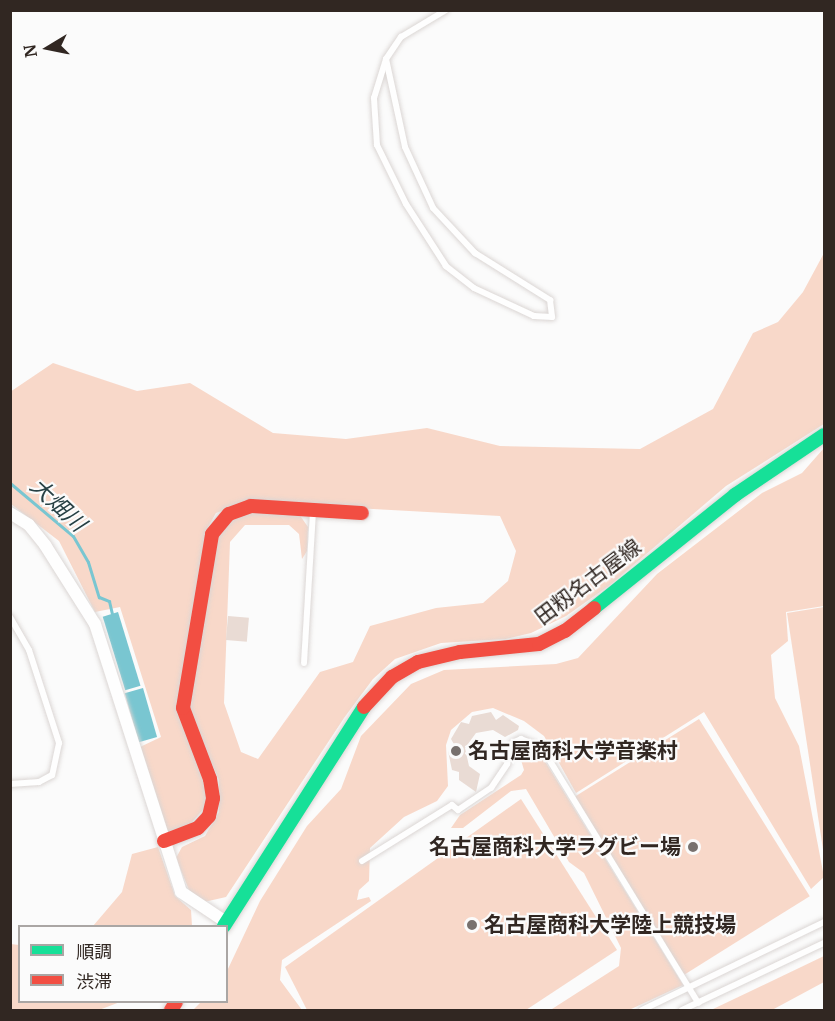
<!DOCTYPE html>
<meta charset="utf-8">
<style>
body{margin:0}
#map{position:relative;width:835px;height:1021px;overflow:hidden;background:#fbfbfb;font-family:Merriweather,"Noto Sans JP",serif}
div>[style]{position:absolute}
.green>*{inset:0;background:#f8d8c9;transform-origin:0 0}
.water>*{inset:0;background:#79c6d1;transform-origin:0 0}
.stream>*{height:3px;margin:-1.5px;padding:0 1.5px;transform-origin:1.5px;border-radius:1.5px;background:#79c6d1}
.building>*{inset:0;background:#e9dbd4;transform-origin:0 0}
.roads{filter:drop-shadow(0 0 2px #dbd6d4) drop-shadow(0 0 2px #dbd6d4)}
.lane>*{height:6px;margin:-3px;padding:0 3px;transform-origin:3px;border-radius:3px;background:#fefefe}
.street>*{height:12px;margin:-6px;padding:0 6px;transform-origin:6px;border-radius:6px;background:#fefefe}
.fast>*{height:14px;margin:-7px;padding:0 7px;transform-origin:7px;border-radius:7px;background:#16e098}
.jam>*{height:14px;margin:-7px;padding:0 7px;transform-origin:7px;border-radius:7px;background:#f24e42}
.dots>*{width:16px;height:16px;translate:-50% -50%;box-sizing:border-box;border:3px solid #fbfbfb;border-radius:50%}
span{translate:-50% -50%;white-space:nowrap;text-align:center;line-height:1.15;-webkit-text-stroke:4.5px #fbfbfb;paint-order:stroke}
.street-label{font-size:21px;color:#312722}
.poi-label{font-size:21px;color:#312722;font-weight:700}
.left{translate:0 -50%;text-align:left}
.right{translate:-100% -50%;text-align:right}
.water-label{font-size:22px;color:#274044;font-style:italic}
.frame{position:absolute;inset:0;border:12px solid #312722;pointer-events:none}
.legend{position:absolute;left:18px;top:925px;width:210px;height:78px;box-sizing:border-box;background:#fbfbfb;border:2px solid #aaa6a4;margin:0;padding:8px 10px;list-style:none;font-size:18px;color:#312722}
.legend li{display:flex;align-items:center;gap:12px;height:30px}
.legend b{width:30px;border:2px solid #aaa6a4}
.north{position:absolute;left:18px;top:18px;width:60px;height:60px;-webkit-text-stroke:4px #fbfbfb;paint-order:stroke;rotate:260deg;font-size:16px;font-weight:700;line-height:24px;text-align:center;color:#312722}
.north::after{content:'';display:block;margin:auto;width:21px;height:27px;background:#312722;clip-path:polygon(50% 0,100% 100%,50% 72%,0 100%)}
</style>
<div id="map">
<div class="green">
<i style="clip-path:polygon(824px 253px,824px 424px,726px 486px,610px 585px,566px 616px,531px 633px,506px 639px,441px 643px,395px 659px,373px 679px,344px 718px,226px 897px,204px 902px,189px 890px,176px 858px,182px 847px,205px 836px,219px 812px,219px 780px,192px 718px,189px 689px,213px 540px,227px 519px,247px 509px,299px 514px,308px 527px,307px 551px,302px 559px,299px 534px,289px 525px,245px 525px,230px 542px,224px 703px,241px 752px,258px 759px,320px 672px,353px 662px,370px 626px,436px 608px,483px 603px,508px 581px,516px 551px,500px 516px,246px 502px,216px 513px,208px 527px,179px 706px,205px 785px,207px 805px,186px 829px,165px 832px,140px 747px,161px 737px,120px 607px,95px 612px,59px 541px,11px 504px,10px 392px,53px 363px,137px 391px,190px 383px,273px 433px,346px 439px,427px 428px,500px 446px,640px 449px,713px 409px,753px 333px,778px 322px,803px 292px)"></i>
<i style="clip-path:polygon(824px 448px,824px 606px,786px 612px,788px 641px,771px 655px,775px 698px,799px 746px,824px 877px,811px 889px,704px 712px,576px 793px,544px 736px,524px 721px,493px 708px,472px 712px,451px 730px,446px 745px,448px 786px,437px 801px,404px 817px,370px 848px,369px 881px,359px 890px,357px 900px,369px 897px,371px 901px,282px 960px,280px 980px,302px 1010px,193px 1010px,201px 1002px,226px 1002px,227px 971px,260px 901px,307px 826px,341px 789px,361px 736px,411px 684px,444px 670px,556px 664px,578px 658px,657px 574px,762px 493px,802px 473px)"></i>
<i style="clip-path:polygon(824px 607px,824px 856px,787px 613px)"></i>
<i style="left:699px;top:719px;width:209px;height:148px;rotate:58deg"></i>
<i style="clip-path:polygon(524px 747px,546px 763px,683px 985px,629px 1010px,538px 1010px,552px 1009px,619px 966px,621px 948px,584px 873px,569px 862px,526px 789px,511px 791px,463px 828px,451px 828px,460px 815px,521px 775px,524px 770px,518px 750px)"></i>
<i style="clip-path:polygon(521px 799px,617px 950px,526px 1010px,307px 1010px,285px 967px)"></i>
<i style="clip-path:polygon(158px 847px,175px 896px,191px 910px,192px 926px,93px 926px,122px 892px,132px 854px)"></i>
<i style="clip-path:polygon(11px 944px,19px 945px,20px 1002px,120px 1002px,99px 1010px,11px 1010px)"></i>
<i style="clip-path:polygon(824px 956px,824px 982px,772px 1010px,711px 1010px)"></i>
</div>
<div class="water">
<i style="left:118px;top:612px;width:77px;height:16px;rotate:73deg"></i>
<i style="left:143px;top:688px;width:51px;height:19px;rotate:74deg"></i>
</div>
<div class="stream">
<i style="left:10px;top:483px;width:82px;rotate:40.1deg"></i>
<i style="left:73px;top:536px;width:30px;rotate:60deg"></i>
<i style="left:88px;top:562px;width:37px;rotate:73deg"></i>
<i style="left:99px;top:597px;width:11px;rotate:22deg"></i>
<i style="left:109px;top:601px;width:13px;rotate:77deg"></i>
</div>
<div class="building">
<i style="left:228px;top:616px;width:21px;height:24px;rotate:5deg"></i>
<i style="clip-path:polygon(491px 712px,496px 720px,503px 715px,519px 726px,518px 730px,505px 737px,493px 730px,476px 733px,465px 748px,469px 766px,480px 774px,476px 792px,459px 780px,459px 772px,452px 770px,448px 751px,455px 746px,451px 739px,461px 722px,469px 724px,472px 716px)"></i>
</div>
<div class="roads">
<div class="lane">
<i style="left:386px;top:59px;width:90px;rotate:77.8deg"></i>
<i style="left:405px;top:147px;width:67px;rotate:65.3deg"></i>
<i style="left:433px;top:208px;width:62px;rotate:47deg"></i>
<i style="left:475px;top:253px;width:89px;rotate:32.1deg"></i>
<i style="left:550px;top:300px;width:17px;rotate:83deg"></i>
<i style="left:552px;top:317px;width:18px;rotate:-177deg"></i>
<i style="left:534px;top:316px;width:66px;rotate:-155deg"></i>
<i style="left:474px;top:288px;width:36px;rotate:-142deg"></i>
<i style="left:446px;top:266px;width:74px;rotate:-122.8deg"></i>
<i style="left:406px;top:204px;width:66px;rotate:-116.2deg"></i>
<i style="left:377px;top:145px;width:47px;rotate:-93.7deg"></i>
<i style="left:374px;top:98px;width:41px;rotate:-72.9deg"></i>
<i style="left:386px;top:59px;width:27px;rotate:-56deg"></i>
<i style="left:401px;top:37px;width:52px;rotate:-31deg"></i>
<i style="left:10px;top:617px;width:38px;rotate:60deg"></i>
<i style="left:29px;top:650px;width:98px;rotate:72.1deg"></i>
<i style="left:59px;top:743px;width:33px;rotate:102deg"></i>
<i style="left:52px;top:775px;width:15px;rotate:152deg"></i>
<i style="left:39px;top:782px;width:29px;rotate:176deg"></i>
<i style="left:304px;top:663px;width:153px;rotate:-86.6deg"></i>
<i style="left:362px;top:861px;width:106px;rotate:-31.9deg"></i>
<i style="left:452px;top:805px;width:8px;rotate:40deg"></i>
<i style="left:458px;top:810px;width:40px;rotate:-34deg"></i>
<i style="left:491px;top:788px;width:29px;rotate:-56deg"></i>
<i style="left:507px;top:764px;width:22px;rotate:-74deg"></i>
<i style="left:513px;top:743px;width:9px;rotate:-27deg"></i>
<i style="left:521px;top:739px;width:23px;rotate:23deg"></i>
<i style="left:542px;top:748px;width:299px;rotate:58.5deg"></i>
<i style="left:642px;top:1010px;width:202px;rotate:-25.8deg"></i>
<i style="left:682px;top:1010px;width:157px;rotate:-25.3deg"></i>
</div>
<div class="street">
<i style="left:10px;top:513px;width:22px;rotate:32deg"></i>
<i style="left:29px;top:525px;width:26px;rotate:51deg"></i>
<i style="left:45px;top:545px;width:93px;rotate:57.7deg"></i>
<i style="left:95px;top:624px;width:281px;rotate:72.2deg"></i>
<i style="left:181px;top:892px;width:54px;rotate:33.7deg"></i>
</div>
<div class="fast">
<i style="left:594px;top:608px;width:181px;rotate:-38.7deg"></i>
<i style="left:735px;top:495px;width:107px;rotate:-34deg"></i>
<i style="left:224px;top:926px;width:260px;rotate:-57.4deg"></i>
</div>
<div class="jam">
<i style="left:364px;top:707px;width:41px;rotate:-47deg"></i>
<i style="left:392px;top:677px;width:30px;rotate:-30deg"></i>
<i style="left:418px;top:662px;width:43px;rotate:-13.4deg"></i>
<i style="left:460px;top:652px;width:79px;rotate:-5.8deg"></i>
<i style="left:539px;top:644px;width:29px;rotate:-27deg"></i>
<i style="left:565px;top:631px;width:37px;rotate:-38deg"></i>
<i style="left:164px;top:841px;width:36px;rotate:-21deg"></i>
<i style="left:198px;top:828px;width:16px;rotate:-47deg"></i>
<i style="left:209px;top:816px;width:18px;rotate:-77deg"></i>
<i style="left:213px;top:798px;width:19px;rotate:-99deg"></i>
<i style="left:210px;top:779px;width:76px;rotate:-110.8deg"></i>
<i style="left:183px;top:708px;width:176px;rotate:-80.5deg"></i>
<i style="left:212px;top:534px;width:26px;rotate:-50deg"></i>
<i style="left:229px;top:514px;width:23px;rotate:-20deg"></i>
<i style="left:251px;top:506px;width:111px;rotate:3.6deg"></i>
<i style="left:171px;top:1010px;width:9px;rotate:-58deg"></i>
</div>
</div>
<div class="dots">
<i style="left:456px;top:751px;background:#78716e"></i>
<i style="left:693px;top:847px;background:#78716e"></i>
<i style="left:472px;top:925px;background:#78716e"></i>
</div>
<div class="street-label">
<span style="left:588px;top:582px;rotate:-37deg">田籾名古屋線</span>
</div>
<div class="poi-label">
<span class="left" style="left:468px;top:751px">名古屋商科大学音楽村</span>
<span class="right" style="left:681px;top:847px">名古屋商科大学ラグビー場</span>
<span class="left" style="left:484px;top:925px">名古屋商科大学陸上競技場</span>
</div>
<div class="water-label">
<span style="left:58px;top:505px;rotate:43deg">大畑川</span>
</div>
<div class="frame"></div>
<ul class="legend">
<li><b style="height:8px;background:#16e098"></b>順調</li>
<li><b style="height:8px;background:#f24e42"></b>渋滞</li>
</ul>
<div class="north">N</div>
</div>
